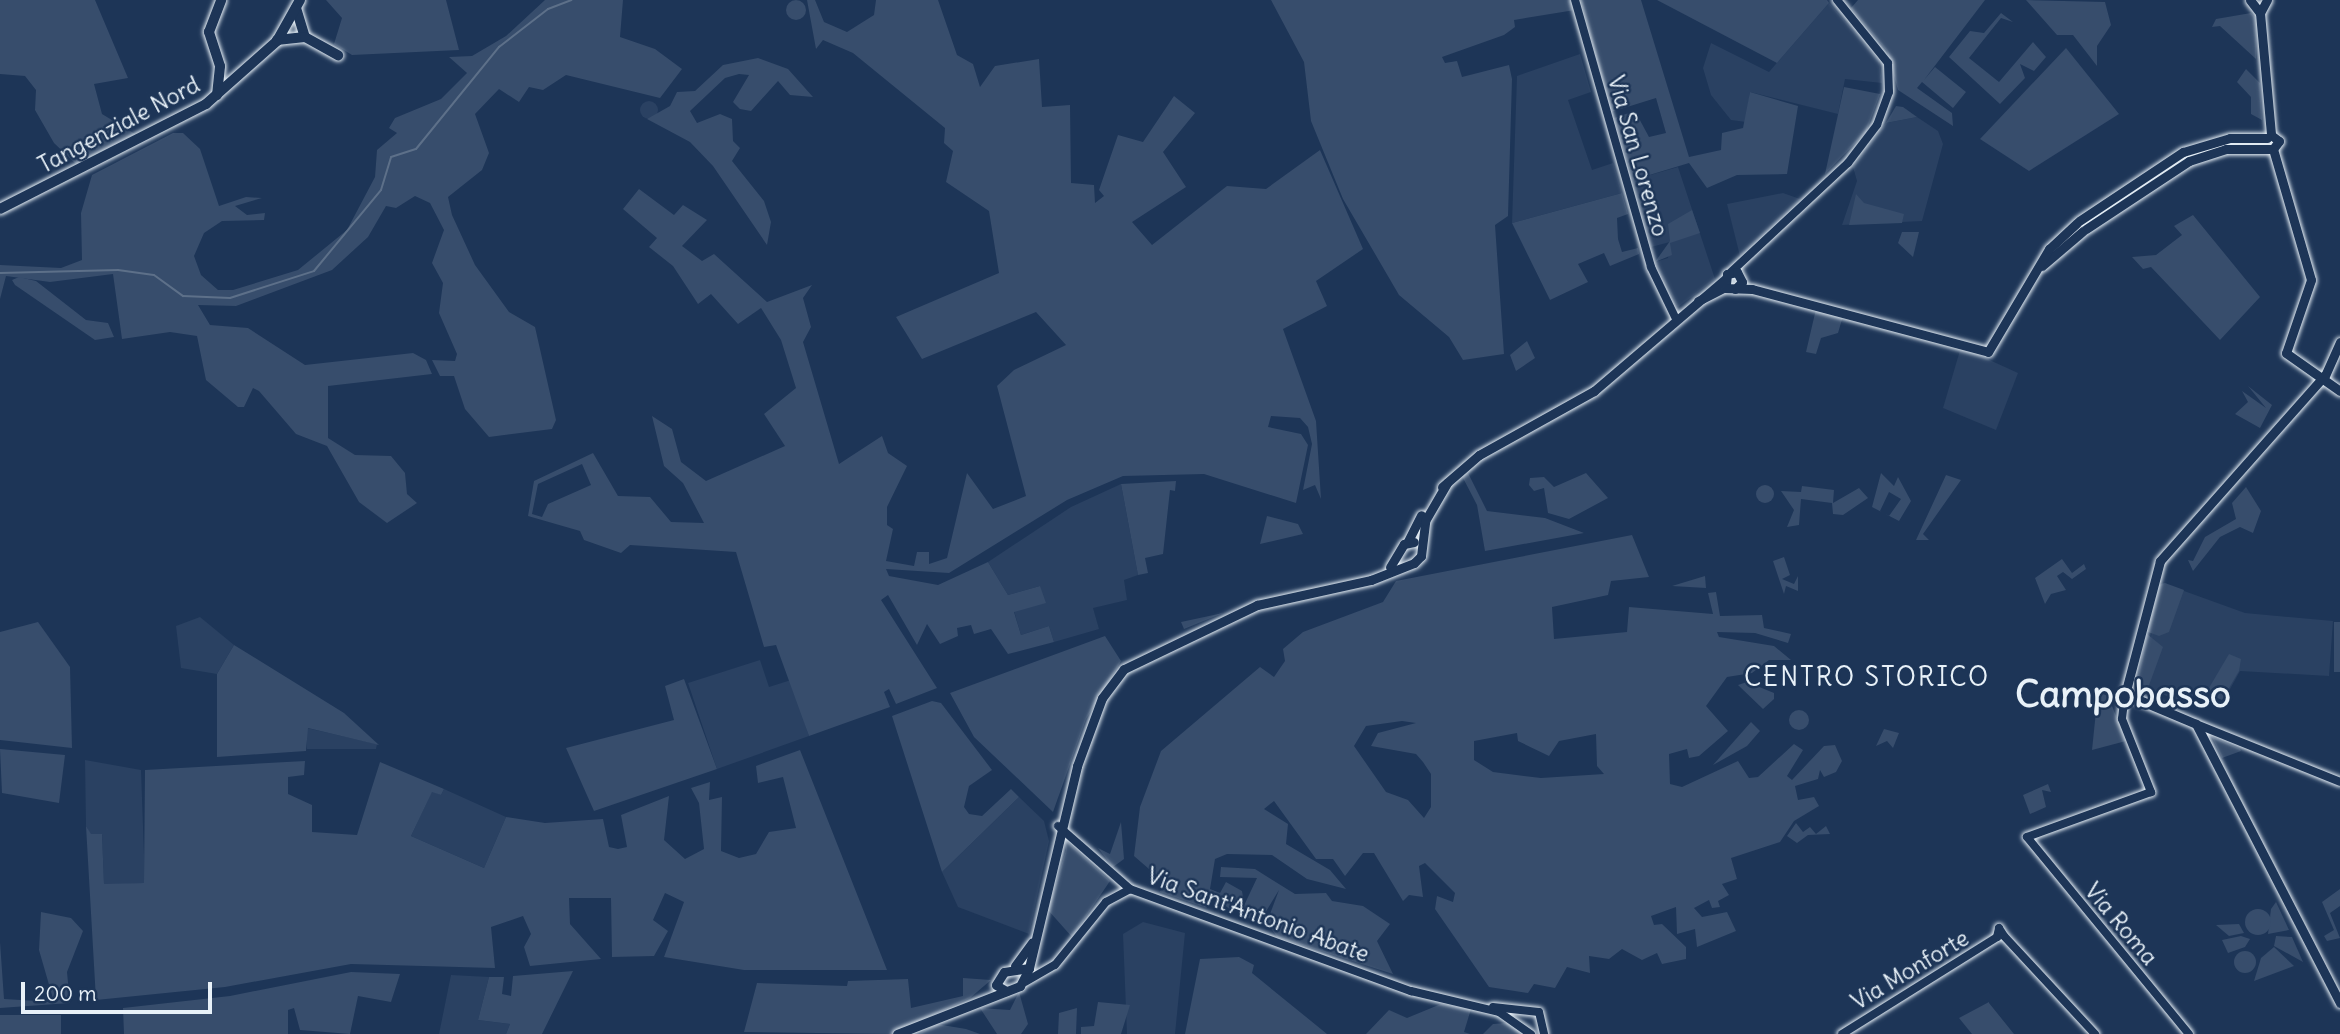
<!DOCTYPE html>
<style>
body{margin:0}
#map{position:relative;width:2340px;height:1034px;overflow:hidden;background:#1d3557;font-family:Delius,sans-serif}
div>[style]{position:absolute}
.built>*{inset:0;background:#2a4162}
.round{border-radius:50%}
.green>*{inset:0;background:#374d6c;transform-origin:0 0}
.stream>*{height:2px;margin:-1px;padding:0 1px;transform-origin:1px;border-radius:1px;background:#5d7089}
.roads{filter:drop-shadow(0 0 2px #e8f1f8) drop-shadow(0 0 2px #e8f1f8)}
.tertiary>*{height:8px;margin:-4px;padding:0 4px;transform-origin:4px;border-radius:4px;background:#1d3557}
.secondary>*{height:9px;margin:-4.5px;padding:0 4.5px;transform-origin:4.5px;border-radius:4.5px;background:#1d3557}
.primary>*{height:10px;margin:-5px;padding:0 5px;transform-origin:5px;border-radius:5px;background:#1d3557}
span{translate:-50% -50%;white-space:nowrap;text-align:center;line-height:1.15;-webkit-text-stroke:5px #1d3557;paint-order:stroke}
.street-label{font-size:23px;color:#e8f1f8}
.quarter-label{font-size:26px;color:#e8f1f8;letter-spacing:2px}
.town-label{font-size:37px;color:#e8f1f8;font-weight:700}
.scale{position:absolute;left:21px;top:982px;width:191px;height:32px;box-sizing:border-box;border:4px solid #e8f1f8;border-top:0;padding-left:9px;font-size:21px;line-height:24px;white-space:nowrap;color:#e8f1f8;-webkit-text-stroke:5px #1d3557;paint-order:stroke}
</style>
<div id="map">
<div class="built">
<i style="clip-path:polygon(1829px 3px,1879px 61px,1882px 83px,1845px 79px,1838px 114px,1750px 92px,1746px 122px,1731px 120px,1711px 95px,1703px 68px,1711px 43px,1769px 72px)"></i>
<i style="clip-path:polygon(1580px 54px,1591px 92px,1568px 100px,1592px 170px,1613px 163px,1622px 193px,1512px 223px,1517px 76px)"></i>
<i class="round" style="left:640px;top:101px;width:18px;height:18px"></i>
<i style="clip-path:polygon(1917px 117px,1938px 131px,1943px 144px,1922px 221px,1842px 225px,1857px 181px,1853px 167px,1886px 123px)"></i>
<i style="clip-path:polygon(1678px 167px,1715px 279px,1678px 307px,1655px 262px,1668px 258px,1670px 242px,1651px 247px,1633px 180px)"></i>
<i style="clip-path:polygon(1783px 193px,1800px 199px,1740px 256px,1727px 204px)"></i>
<i style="clip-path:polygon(1961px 347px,2018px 373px,1996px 430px,1943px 408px)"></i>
<i style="clip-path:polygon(1121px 484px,1138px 575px,1124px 580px,1127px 600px,1093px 608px,1099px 629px,1054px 642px,1049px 626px,1021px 635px,1014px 611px,1040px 586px,1008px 595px,988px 562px,1071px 507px)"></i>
<i style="clip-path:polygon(2162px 583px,2245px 613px,2333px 621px,2329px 676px,2240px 671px,2225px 698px,2196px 689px,2190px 705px,2141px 686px)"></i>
<i style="clip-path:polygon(200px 617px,234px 645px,217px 674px,181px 668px,176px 626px)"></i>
<i style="clip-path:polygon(760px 660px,769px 687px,791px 680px,809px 736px,717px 769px,688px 683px)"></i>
<i style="clip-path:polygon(307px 728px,377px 744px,376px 749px,307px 749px)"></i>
<i style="clip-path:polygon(85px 760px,141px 770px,145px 883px,104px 885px,102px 834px,90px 834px,86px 826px)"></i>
<i style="clip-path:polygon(444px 789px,506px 817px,484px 868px,411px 836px,432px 791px,441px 795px)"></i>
<i style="clip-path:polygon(1019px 797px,1044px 821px,1049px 841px,1029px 934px,958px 907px,942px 872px)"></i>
<i style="clip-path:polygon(1143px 922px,1185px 933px,1175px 1034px,1127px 1034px,1123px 934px)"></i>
<i style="clip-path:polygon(451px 975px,489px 977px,478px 1020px,510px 1024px,506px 1034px,439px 1034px)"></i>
</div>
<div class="green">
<i style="clip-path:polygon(0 0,95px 0,128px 78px,94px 84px,102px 114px,135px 134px,76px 164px,54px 143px,35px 110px,36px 90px,25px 76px,0 74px)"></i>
<i style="clip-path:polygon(326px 0,446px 0,459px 50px,352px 55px,334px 44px,342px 18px)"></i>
<i style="clip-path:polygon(545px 0,623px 0,620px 37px,655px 49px,682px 69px,660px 98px,566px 75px,543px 90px,529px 87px,519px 102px,499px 89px,475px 114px,489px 153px,482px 170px,448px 197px,452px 215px,475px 265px,509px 312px,535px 327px,556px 420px,552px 429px,489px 437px,465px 409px,454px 376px,440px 376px,432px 360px,455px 361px,457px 354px,439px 313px,443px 283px,432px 263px,444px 230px,430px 203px,415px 196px,396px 208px,386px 206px,368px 237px,332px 270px,236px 306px,198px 305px,210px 325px,248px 328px,305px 365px,413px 353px,426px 360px,432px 374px,328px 386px,328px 438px,355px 455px,391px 456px,405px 473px,407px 494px,417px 503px,387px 523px,359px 502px,327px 446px,296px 434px,259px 391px,253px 388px,244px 407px,238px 407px,206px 380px,197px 336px,170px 332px,122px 339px,113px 274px,50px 282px,6px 276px,0 299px,0 265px,61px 268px,82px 260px,81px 213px,92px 175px,173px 133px,183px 133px,200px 149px,219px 206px,246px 197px,262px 198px,235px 206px,247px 215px,265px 213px,264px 220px,222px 221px,204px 233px,194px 256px,201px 275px,218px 290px,233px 290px,298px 270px,347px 230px,375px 177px,377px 150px,397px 133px,389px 128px,395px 118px,441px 99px,467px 73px,449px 57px,472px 56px,506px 36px)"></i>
<i style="clip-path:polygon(evenodd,807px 0,815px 0,824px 22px,847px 32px,874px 15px,876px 0,938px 0,957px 55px,973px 64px,980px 87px,995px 66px,1039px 59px,1042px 107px,1070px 105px,1071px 183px,1094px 185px,1095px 203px,1104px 196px,1099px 190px,1118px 135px,1143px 142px,1174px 96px,1195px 113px,1163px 152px,1186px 187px,1132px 222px,1152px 245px,1227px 186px,1266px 189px,1320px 150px,1363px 249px,1316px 281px,1327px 306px,1283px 329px,1316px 421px,1321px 499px,1315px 485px,1303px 490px,1312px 444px,1308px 427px,1300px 418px,1271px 416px,1268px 427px,1301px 434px,1308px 445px,1296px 503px,1204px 474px,1123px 476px,1067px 500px,949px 573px,886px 569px,889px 576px,938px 585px,988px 562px,1008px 595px,1040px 586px,1046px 603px,1014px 612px,1021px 635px,1049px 626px,1054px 642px,1008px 654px,991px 629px,974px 634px,971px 625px,957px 628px,958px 636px,940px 644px,927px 624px,917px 645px,888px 595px,881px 600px,937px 688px,896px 704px,889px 689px,884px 692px,890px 707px,809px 736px,776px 645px,764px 647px,736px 552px,630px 545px,621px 553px,584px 540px,580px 531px,528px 516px,534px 481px,593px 453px,618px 496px,650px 497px,671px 522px,704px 523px,683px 483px,664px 466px,652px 416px,672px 429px,681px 462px,706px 481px,785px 446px,764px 414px,796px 388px,781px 340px,761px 308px,738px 324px,711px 294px,698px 304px,673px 266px,649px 247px,657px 238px,623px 209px,639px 189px,674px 215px,683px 205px,707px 220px,682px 246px,702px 261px,714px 254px,767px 302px,812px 285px,803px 298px,811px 327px,803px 342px,839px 464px,882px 436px,888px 453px,907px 466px,887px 507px,887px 525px,893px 529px,886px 561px,914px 566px,917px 552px,929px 552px,929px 564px,947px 558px,967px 473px,993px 509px,1026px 496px,997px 386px,1014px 370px,1066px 345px,1036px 312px,922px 359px,896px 317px,999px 273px,989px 211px,946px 182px,953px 151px,944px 143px,945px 128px,853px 53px,823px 40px,816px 49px,807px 0,582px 464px,591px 485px,548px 504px,542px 517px,532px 514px,538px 484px,582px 464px)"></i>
<i style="clip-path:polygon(1271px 0,1571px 0,1575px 10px,1514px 20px,1515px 27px,1504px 35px,1442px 57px,1445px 63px,1457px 61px,1462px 77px,1509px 65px,1512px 79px,1508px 216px,1495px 225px,1504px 354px,1463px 360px,1449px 337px,1399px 295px,1343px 199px,1311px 121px,1304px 62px)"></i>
<i style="clip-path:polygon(1581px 0,1641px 0,1689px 157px,1721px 150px,1722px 133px,1743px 128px,1750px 92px,1798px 106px,1787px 174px,1737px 175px,1707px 188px,1689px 163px,1633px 180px,1614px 118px,1635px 111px,1649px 137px,1666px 133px,1656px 98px,1611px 112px)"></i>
<i style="clip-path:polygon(1657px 0,1827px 0,1829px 3px,1777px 63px)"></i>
<i style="clip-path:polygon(1858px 0,1985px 0,1924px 80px,1935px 67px,1966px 92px,1953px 108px,1922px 82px,1917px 88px,1952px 113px,1953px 126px,1898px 90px,1887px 51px,1851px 8px)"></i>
<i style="clip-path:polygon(2026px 0,2105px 2px,2111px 25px,2097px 46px,2097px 66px,2073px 35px,2057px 35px)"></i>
<i class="round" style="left:786px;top:0;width:20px;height:20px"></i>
<i style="clip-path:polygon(2001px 13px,2013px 22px,2001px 18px,1969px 58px,1999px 82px,2033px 42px,2046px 57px,2034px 71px,2020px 64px,2025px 78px,2000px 104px,1949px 57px,1970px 31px,1984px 33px)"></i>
<i style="clip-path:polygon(2251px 13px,2257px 20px,2256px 59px,2220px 26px,2212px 27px,2216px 19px)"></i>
<i style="clip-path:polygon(2066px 48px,2119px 114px,2029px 171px,1980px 139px)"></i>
<i style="clip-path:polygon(758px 58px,788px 69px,813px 97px,790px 95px,778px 81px,751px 111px,740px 109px,733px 102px,749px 75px,739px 74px,725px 78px,690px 111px,697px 123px,720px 114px,732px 119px,733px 141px,740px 148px,732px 161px,764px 201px,771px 222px,767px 245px,713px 166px,690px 142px,647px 119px,670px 106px,677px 92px,695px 91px,723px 65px)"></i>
<i style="clip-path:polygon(2246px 69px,2260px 83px,2262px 120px,2251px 114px,2251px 97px,2237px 82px)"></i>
<i style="clip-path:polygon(1844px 87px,1880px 94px,1866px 132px,1825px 174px)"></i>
<i style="clip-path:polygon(1896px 106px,1903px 107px,1917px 117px,1886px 123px)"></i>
<i style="clip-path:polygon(1622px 193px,1628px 214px,1617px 218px,1618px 239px,1622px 252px,1638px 248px,1639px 254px,1610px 266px,1604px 253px,1578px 264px,1588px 282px,1550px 300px,1512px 223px)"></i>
<i style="clip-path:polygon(1856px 194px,1864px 203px,1904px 214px,1902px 223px,1849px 225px)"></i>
<i style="clip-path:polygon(1692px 210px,1700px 233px,1670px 243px,1672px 255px,1655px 262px,1670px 241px,1668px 224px)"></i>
<i style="clip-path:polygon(2193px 215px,2260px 297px,2220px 340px,2151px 267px,2143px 269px,2132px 257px,2156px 255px,2182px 235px,2174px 226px)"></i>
<i style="clip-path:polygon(1902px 232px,1919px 232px,1913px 257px,1898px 243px)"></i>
<i style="clip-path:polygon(19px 277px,36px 281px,86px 320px,108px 323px,114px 337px,95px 340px,15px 285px,12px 280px)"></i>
<i style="clip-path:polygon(1816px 309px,1843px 316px,1838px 333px,1821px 338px,1816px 354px,1806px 352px)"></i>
<i style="clip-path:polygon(1527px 341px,1535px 358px,1516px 371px,1510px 355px)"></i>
<i style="clip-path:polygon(2248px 386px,2272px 405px,2260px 428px,2235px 414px,2248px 402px,2242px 391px,2266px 408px)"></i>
<i style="clip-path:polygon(1468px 473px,1487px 511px,1545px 518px,1584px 533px,1485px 551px,1477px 505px,1462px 476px)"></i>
<i style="clip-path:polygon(1586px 473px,1608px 498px,1569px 519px,1548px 513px,1544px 488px,1534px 491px,1529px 485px,1530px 478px,1544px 477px,1554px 487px)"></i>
<i style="clip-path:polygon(evenodd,1881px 473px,1894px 486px,1898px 477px,1911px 501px,1899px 521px,1872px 507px,1881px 473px,1889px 492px,1901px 499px,1889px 516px,1880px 511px,1889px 492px)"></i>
<i style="clip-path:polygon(1946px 475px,1961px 480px,1923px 534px,1929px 540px,1916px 540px)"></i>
<i style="clip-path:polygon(1176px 481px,1175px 491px,1170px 490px,1163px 554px,1145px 558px,1148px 573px,1138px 575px,1121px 484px)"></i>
<i class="round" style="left:1756px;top:485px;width:18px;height:18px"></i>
<i style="clip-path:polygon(1802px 486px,1834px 490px,1833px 503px,1859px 488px,1868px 498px,1843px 515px,1833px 514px,1832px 503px,1801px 499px,1799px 525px,1787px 527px,1794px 510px,1781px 491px,1801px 492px)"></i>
<i style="clip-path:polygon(2246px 487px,2261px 511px,2253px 533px,2240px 527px,2220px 537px,2193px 571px,2188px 560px,2193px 561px,2205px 537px,2236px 519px,2232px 503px)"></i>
<i style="clip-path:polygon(1267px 516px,1298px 524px,1303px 534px,1260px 544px)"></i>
<i style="clip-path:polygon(evenodd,1632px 535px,1649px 577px,1611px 581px,1608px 595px,1552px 607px,1554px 639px,1627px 632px,1629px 607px,1713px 614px,1708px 593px,1716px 592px,1720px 616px,1762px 615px,1764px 628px,1791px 634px,1788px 643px,1755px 633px,1717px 632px,1719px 637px,1774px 646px,1791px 660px,1769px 660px,1752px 673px,1727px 677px,1706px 706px,1728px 731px,1699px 756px,1689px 758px,1687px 749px,1669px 754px,1670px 784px,1682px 787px,1738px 761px,1749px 778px,1758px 777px,1794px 744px,1803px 750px,1787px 776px,1792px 780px,1824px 746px,1835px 745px,1842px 761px,1836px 772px,1824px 777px,1820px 770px,1818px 779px,1795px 786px,1798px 800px,1814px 797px,1819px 806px,1794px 821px,1780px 842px,1731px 858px,1737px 879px,1722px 884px,1729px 895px,1718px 901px,1720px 907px,1712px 908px,1709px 900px,1694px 908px,1702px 917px,1727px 912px,1736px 931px,1697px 947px,1695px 929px,1677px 934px,1676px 907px,1651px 916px,1654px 925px,1662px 924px,1686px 947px,1686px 959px,1662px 964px,1657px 953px,1642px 960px,1622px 949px,1609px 959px,1589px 956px,1590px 973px,1567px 967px,1555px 988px,1534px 984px,1528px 993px,1489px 987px,1435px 909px,1437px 896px,1453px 902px,1455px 893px,1425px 863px,1419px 866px,1423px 897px,1409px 895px,1403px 901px,1374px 853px,1363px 853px,1345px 876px,1333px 859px,1316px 859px,1274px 801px,1264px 809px,1288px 824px,1286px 844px,1330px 870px,1346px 889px,1307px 879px,1272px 855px,1227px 854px,1215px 859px,1210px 889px,1220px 893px,1226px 882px,1242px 891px,1244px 903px,1233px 912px,1210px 893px,1204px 898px,1207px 908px,1160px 892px,1164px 882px,1134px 856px,1140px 807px,1161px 751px,1260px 667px,1274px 677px,1285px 661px,1283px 649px,1303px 632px,1383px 602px,1396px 581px,1632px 535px,1402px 721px,1416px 723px,1378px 733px,1371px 746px,1416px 754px,1423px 762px,1431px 774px,1431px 807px,1424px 818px,1408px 800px,1386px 792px,1354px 746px,1366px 726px,1402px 721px,1632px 535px,1517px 733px,1518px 741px,1549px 756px,1559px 741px,1596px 734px,1597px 766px,1604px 774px,1541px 778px,1493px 772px,1474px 760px,1474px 741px,1517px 733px)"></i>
<i style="clip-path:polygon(1784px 557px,1790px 575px,1782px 579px,1794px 584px,1798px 576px,1798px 591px,1786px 586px,1784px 594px,1773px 561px)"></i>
<i style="clip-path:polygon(2062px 559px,2072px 573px,2084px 564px,2086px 569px,2072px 579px,2063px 572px,2057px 576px,2066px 590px,2051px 594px,2045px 604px,2035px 578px)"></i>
<i style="clip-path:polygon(1705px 576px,1706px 588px,1672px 586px)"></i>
<i style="clip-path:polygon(2165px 583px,2184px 590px,2169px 632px,2159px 636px,2148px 632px,2159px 585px)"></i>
<i style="clip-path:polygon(1223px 613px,1184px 629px,1181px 622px)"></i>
<i style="clip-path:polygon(38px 622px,70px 667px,72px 748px,0 740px,0 632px)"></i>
<i style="left:2340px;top:622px;width:50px;height:6px;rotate:90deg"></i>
<i style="clip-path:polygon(2147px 634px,2163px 647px,2148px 688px,2137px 681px)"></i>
<i style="clip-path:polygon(1105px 636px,1121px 661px,1086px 719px,1053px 812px,974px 737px,950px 693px)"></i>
<i style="clip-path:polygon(234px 645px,344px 713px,379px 745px,308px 728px,306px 751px,217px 757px,217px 674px)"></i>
<i style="clip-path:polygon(2229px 654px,2241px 659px,2239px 671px,2222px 700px,2206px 693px)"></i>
<i style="clip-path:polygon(684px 679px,717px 769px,594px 811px,566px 748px,674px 720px,665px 686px)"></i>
<i style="clip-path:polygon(1747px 682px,1774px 693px,1774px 699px,1763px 709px,1738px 685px)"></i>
<i style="clip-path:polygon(2098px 692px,2108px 696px,2126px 741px,2092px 750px)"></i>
<i style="clip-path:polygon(932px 701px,941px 703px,992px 770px,969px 786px,964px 807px,969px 814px,982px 816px,1011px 789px,1019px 797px,942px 872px,892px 716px)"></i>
<i class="round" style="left:1789px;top:710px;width:20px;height:20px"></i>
<i style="clip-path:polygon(1751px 722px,1760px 731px,1747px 746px,1713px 765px)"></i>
<i style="clip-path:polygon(1884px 729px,1899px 733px,1893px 748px,1887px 741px,1876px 746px)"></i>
<i style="clip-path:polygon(2212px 737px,2240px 749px,2241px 751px,2222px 758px)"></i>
<i style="clip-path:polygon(0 749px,65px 755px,59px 803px,2px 793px)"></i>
<i style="clip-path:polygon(800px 750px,887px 970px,744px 970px,664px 957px,684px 902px,665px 893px,653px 920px,668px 931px,654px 956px,612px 957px,611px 898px,569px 898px,570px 924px,601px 959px,530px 966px,524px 947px,531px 934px,523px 916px,491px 927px,495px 968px,351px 964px,225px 987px,96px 1000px,86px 826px,91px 834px,102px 834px,104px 884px,144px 883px,145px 770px,305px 761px,304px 775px,288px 777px,288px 794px,312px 805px,312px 832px,357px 835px,380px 762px,444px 789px,441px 795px,432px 792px,411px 836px,484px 868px,506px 817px,545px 823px,603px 819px,609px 847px,618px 849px,627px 847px,621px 815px,669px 796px,664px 840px,685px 859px,704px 849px,699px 803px,691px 788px,710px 782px,709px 800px,722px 797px,721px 851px,739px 858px,756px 854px,769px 832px,796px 828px,783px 777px,758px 783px,756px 766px)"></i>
<i style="clip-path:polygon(2048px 784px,2051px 792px,2042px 790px,2046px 807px,2030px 814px,2023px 795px)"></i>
<i style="clip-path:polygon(1121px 822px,1124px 859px,1113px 867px,1098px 848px,1110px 854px)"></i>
<i style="clip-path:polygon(1796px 823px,1803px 832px,1810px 827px,1816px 834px,1826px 826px,1830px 834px,1808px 835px,1797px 843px,1787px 836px)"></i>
<i style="clip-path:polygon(1063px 838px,1110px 881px,1072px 937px,1048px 910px,1066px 850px)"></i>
<i style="clip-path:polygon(1221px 867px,1255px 869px,1295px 894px,1326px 893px,1332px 901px,1363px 906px,1390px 924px,1377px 941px,1393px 974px,1277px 937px,1267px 922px,1279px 890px,1259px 923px,1240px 914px,1257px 878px,1220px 877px)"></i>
<i style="clip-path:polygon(2340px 889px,2340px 906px,2330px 913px,2340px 938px,2327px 941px,2324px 936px,2334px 930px,2322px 902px)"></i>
<i style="clip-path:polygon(2276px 902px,2289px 930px,2268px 934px,2271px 909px)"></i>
<i class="round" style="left:2245px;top:909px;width:26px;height:26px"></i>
<i style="clip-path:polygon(41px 912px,71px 918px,83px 931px,67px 972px,70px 1003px,0 1008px,0 942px,4px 999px,54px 1002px,39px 950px)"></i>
<i style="clip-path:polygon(2239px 924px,2244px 933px,2229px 936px,2216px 925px)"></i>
<i style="clip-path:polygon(2241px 936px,2250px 939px,2245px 947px,2228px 953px,2222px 940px)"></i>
<i style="clip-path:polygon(2276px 936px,2292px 937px,2303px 962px,2274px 946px)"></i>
<i style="clip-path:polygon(2274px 947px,2294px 966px,2254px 981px,2261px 958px)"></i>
<i class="round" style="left:2234px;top:951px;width:22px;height:22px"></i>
<i style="clip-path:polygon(1239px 957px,1254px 965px,1252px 973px,1327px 1034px,1185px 1034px,1200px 959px)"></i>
<i style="clip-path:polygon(573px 971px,542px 1034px,506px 1034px,510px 1024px,478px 1020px,489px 977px,504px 977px,502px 994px,511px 996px,513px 976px)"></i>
<i style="clip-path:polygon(351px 972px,400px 974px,391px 1002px,358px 996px,350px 1034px,300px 1030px,294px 1008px,288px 1010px,288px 1034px,124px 1034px,123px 1008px,230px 996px)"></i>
<i style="clip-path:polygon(963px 978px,991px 980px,970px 998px,891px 1034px,744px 1032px,757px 983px,847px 986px,848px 981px,908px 979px,911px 1008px,963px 996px)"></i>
<i style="clip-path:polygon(1019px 992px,1028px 1024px,1021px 1034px,997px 1034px,980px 1008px,1010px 1010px)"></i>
<i style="clip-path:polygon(1098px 1002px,1130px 1005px,1121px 1034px,1081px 1034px,1081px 1027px,1094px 1026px)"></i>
<i style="clip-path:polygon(1989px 1002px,1989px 1003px,2014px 1034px,1972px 1034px,1959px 1018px)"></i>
<i style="clip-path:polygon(1441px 1004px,1471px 1009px,1464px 1032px,1470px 1034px,1366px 1034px,1389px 1010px,1407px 1018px)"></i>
<i style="clip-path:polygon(1077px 1008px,1076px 1034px,1058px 1034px,1059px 1013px)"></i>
<i style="left:0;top:1015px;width:61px;height:19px"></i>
<i style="clip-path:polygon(1507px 1023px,1524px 1034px,1483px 1034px,1493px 1024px)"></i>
<i style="clip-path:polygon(936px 1024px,966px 1029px,980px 1034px,919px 1034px)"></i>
</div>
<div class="stream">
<i style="left:0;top:273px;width:118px;rotate:-1.5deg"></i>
<i style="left:118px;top:270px;width:36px;rotate:8deg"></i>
<i style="left:154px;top:275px;width:36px;rotate:36deg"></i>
<i style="left:183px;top:296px;width:47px;rotate:2.4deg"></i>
<i style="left:230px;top:298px;width:88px;rotate:-17.8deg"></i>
<i style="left:314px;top:271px;width:105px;rotate:-50.4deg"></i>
<i style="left:381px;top:190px;width:34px;rotate:-73deg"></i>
<i style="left:391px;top:157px;width:26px;rotate:-18deg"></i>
<i style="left:416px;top:149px;width:132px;rotate:-50.9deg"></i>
<i style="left:499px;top:47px;width:62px;rotate:-37.8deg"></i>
<i style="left:548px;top:9px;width:25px;rotate:-21deg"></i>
</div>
<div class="roads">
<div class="tertiary">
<i style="left:1575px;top:0;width:278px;rotate:74.1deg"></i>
<i style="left:1651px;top:267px;width:58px;rotate:64.3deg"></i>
<i style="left:1731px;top:272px;width:160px;rotate:-43deg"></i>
<i style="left:1848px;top:163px;width:48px;rotate:-52.7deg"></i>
<i style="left:1877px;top:125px;width:35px;rotate:-70deg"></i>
<i style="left:1889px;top:92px;width:29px;rotate:-92deg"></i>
<i style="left:1888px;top:63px;width:81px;rotate:-129deg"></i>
<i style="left:2125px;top:694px;width:25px;rotate:97deg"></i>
<i style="left:2122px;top:719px;width:79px;rotate:68.3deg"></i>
<i style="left:2151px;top:792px;width:132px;rotate:160.1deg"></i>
<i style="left:2027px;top:837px;width:255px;rotate:50.6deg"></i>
<i style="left:2196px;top:724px;width:155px;rotate:21.9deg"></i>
<i style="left:1058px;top:826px;width:96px;rotate:41.2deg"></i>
<i style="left:2004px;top:936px;width:134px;rotate:47.1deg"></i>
<i style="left:1997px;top:937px;width:9px;rotate:-77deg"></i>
<i style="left:1999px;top:928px;width:9px;rotate:58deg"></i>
<i style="left:1025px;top:982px;width:34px;rotate:-30deg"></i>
<i style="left:1055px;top:965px;width:81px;rotate:-51deg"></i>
<i style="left:1106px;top:902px;width:27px;rotate:-28deg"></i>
<i style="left:1130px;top:889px;width:299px;rotate:20deg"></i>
<i style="left:1411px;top:991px;width:90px;rotate:13.4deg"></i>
<i style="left:1499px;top:1012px;width:39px;rotate:35deg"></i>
<i style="left:1493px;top:1007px;width:46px;rotate:6.2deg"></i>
<i style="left:1539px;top:1012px;width:23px;rotate:77deg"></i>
<i style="left:1842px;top:1034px;width:183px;rotate:-32deg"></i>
</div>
<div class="secondary">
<i style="left:2250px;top:0;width:16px;rotate:52deg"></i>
<i style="left:2260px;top:13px;width:122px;rotate:84.8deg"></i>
<i style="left:2260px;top:13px;width:15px;rotate:-62deg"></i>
<i style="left:2271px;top:135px;width:10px;rotate:37deg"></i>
<i style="left:2279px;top:141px;width:10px;rotate:127deg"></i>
<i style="left:2273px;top:149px;width:136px;rotate:73.8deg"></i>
<i style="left:2311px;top:280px;width:77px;rotate:108.9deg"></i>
<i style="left:2286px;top:353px;width:66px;rotate:35.1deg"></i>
<i style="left:2079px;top:221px;width:125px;rotate:-33.6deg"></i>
<i style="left:2183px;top:152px;width:49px;rotate:-16.6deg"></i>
<i style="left:2230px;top:138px;width:37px"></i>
<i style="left:2086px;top:229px;width:123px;rotate:-33.4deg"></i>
<i style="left:2189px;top:161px;width:39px;rotate:-18deg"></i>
<i style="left:2226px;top:149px;width:47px"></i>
<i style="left:2042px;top:266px;width:54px;rotate:-40.5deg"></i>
<i style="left:1726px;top:284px;width:10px;rotate:-84deg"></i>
<i style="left:1727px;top:274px;width:10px;rotate:-11deg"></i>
<i style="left:1737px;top:272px;width:11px;rotate:63deg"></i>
<i style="left:1742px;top:282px;width:10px;rotate:135deg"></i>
<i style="left:1698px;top:301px;width:29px;rotate:-27deg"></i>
<i style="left:1724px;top:288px;width:28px;rotate:2deg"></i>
<i style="left:1752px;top:289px;width:244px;rotate:14.9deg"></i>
<i style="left:1988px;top:352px;width:120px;rotate:-59.4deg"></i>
<i style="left:2049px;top:249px;width:38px;rotate:-43deg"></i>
<i style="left:2340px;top:342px;width:36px;rotate:114deg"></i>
<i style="left:2325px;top:375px;width:249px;rotate:131.6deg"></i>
<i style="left:2160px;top:561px;width:138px;rotate:104.7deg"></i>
<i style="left:2125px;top:694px;width:77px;rotate:22.9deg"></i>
<i style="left:2196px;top:724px;width:314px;rotate:62.7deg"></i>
<i style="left:1442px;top:487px;width:49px;rotate:-40.9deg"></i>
<i style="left:1479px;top:455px;width:132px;rotate:-29.1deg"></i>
<i style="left:1594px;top:391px;width:172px;rotate:-40.5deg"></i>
<i style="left:1408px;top:541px;width:29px;rotate:-63deg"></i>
<i style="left:1390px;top:567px;width:27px;rotate:-59deg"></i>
<i style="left:1404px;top:544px;width:10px;rotate:-11deg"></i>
<i style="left:1015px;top:966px;width:29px;rotate:-54deg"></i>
<i style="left:1029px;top:968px;width:208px;rotate:-76.6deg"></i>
<i style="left:1077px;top:766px;width:72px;rotate:-69.8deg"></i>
<i style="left:1102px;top:698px;width:36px;rotate:-53deg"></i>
<i style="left:1124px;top:669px;width:148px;rotate:-25.7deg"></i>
<i style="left:1257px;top:605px;width:117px;rotate:-12.4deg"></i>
<i style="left:1371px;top:580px;width:46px;rotate:-21.6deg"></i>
<i style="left:1414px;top:563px;width:10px;rotate:-45deg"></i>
<i style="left:1421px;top:556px;width:35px;rotate:-83deg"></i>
<i style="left:1425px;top:521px;width:44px;rotate:-59.9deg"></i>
<i style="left:897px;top:1034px;width:132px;rotate:-21.3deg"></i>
<i style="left:1020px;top:986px;width:20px;rotate:-63deg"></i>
<i style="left:1029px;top:968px;width:25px;rotate:171deg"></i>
<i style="left:1004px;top:972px;width:15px;rotate:122deg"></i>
<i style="left:996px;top:985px;width:12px;rotate:31deg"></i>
</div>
<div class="primary">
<i style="left:296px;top:8px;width:30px;rotate:73deg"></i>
<i style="left:277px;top:40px;width:28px;rotate:-6deg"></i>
<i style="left:305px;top:37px;width:38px;rotate:29deg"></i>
<i style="left:217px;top:95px;width:29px;rotate:-84deg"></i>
<i style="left:220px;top:66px;width:36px;rotate:-108deg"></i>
<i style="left:209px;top:32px;width:34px;rotate:-69deg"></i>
<i style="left:0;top:209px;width:231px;rotate:-27deg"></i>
<i style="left:206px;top:104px;width:95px;rotate:-41.6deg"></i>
<i style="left:277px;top:41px;width:47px;rotate:-60.7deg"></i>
</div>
</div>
<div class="street-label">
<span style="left:119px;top:125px;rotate:-28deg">Tangenziale Nord</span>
<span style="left:1638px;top:156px;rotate:74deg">Via San Lorenzo</span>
<span style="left:1258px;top:915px;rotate:20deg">Via Sant'Antonio Abate</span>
<span style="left:2121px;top:924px;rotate:50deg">Via Roma</span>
<span style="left:1910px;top:970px;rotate:-31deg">Via Monforte</span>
</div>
<div class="quarter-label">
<span style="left:1867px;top:677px">CENTRO STORICO</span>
</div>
<div class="town-label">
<span style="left:2123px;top:694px">Campobasso</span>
</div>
<div class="scale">200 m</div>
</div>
